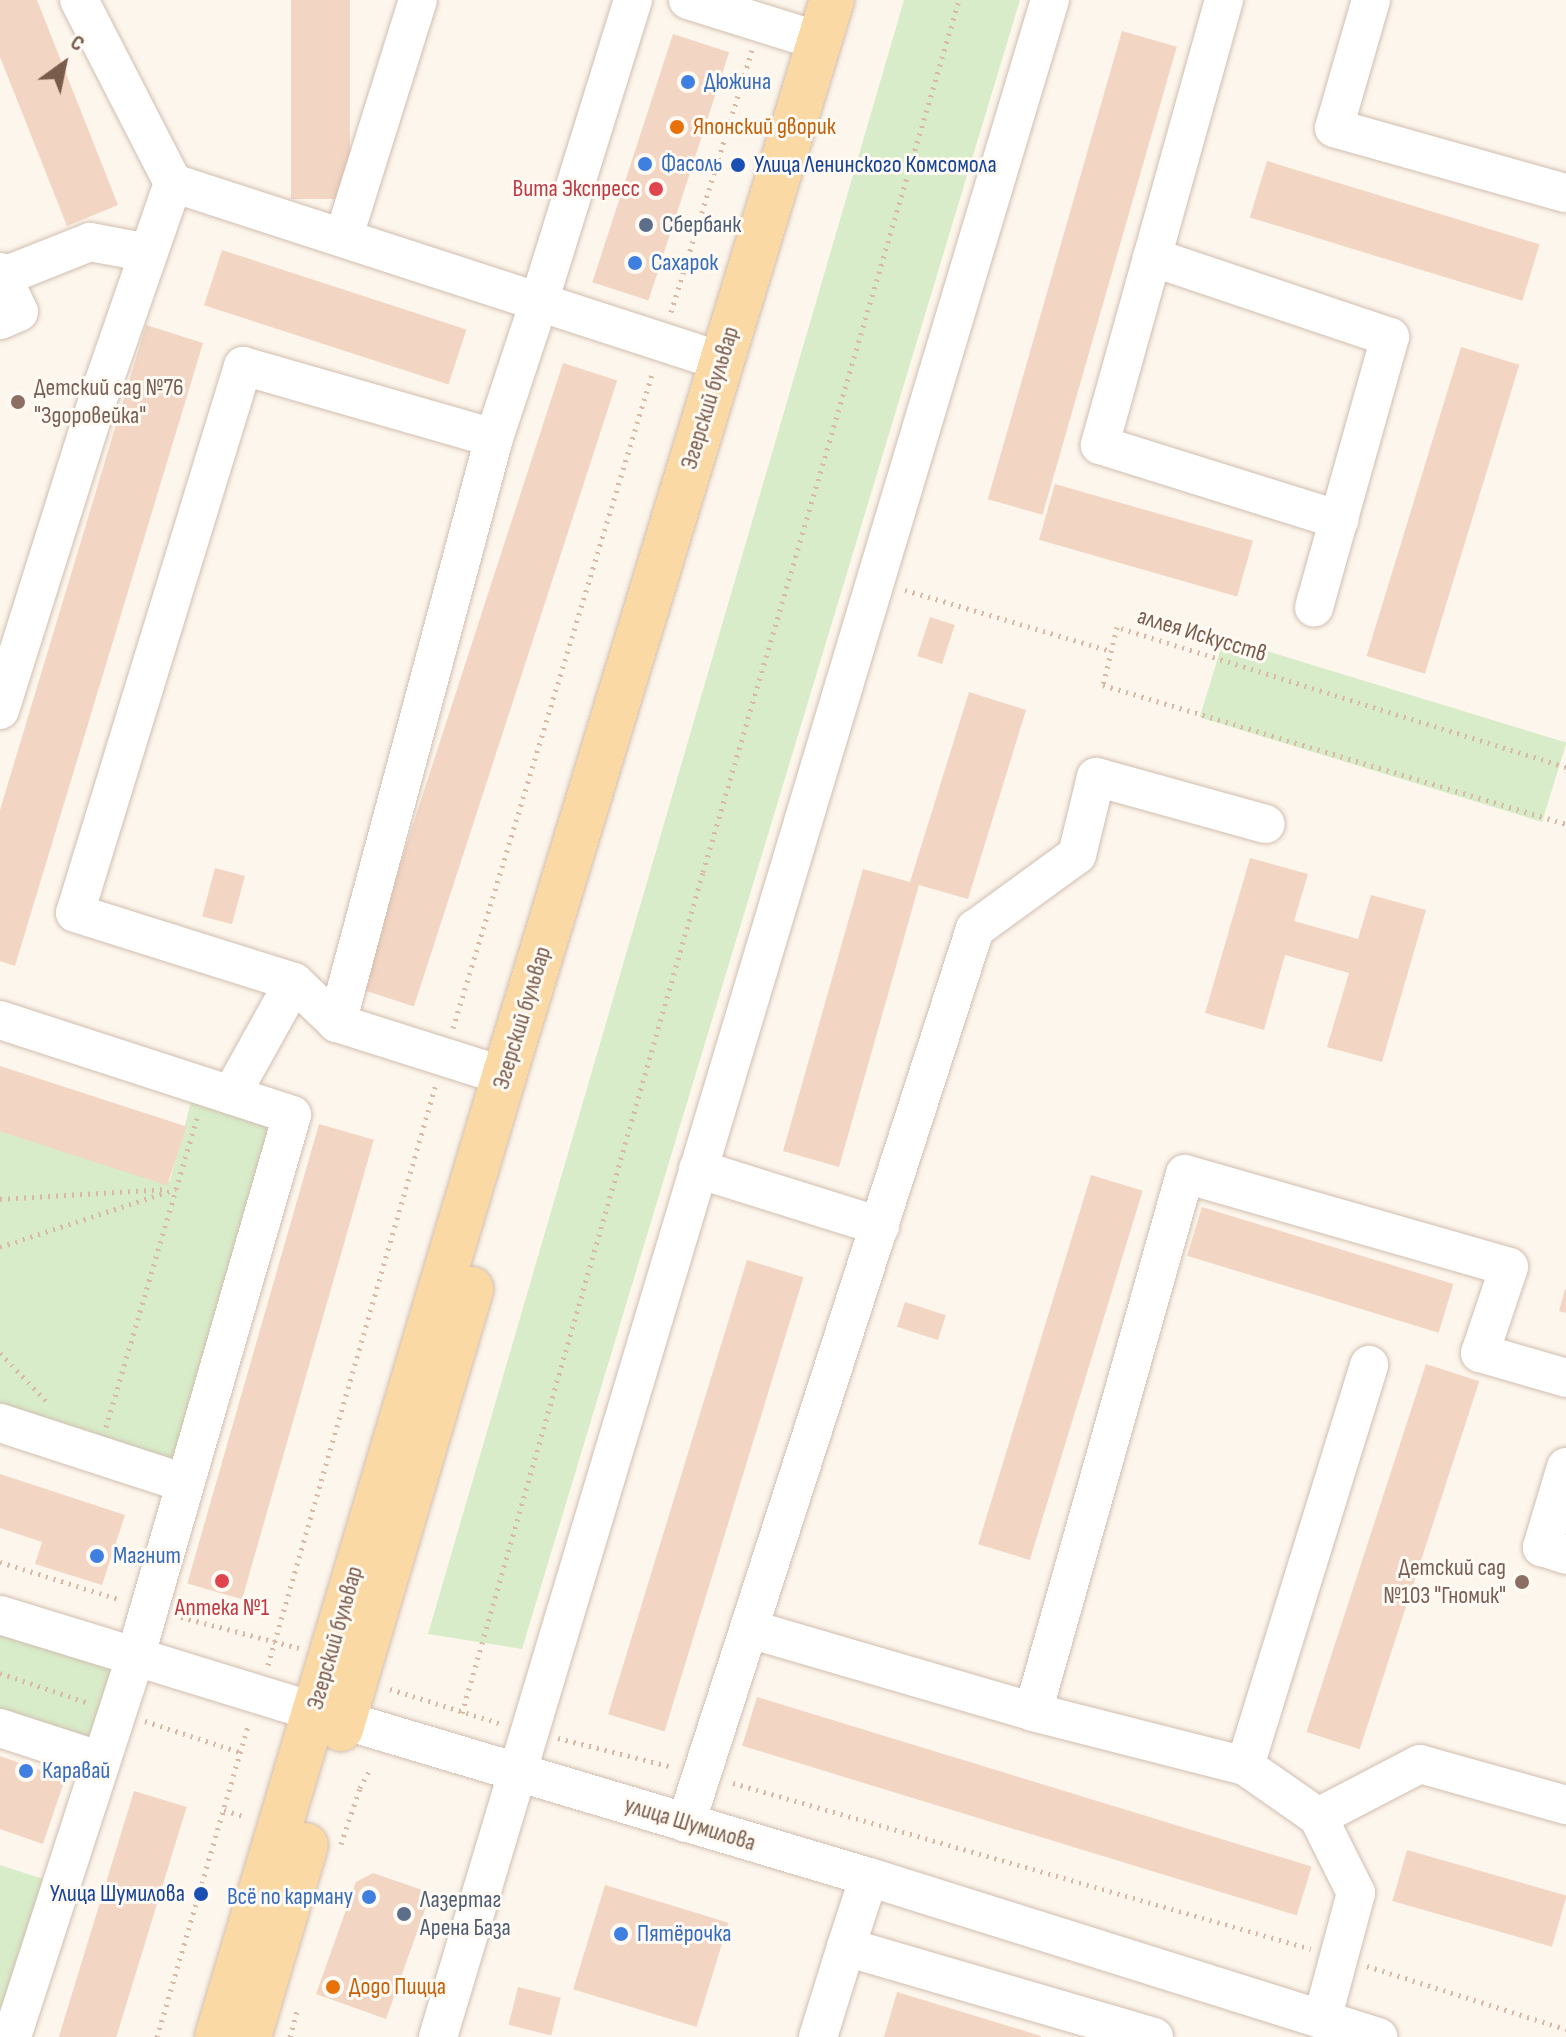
<!DOCTYPE html>
<meta charset="utf-8">
<style>
body{margin:0}
#map{position:relative;width:1566px;height:2037px;overflow:hidden;background:#fdf6ec;font-family:"Sofia Sans Condensed",sans-serif}
div>[style]{position:absolute}
.green>*{inset:0;background:#d8ecc9;transform-origin:0 0}
.building>*{inset:0;background:#f3d5c3;transform-origin:0 0}
.path>*{height:5px;margin-top:-2.5px;transform-origin:0;background:repeating-linear-gradient(90deg,#d9b8a5 0 2px,transparent 0 8px)}
.roads{filter:drop-shadow(0 0 2px #d1beb0) drop-shadow(0 0 2px #d1beb0)}
.minor>*{height:38px;margin:-19px;padding:0 19px;transform-origin:19px;border-radius:19px;background:#fff}
.major>*{height:44px;margin:-22px;padding:0 22px;transform-origin:22px;border-radius:22px;background:#fbd9a5}
.dots>*{width:22px;height:22px;translate:-50% -50%;box-sizing:border-box;border:4px solid #fffaf3;border-radius:50%}
span{translate:-50% -50%;white-space:nowrap;text-align:center;line-height:1.15;-webkit-text-stroke:6px #fffaf3;paint-order:stroke}
.shop-label{font-size:24px;color:#366cbe}
.left{translate:0 -50%;text-align:left}
.right{translate:-100% -50%;text-align:right}
.food-label{font-size:24px;color:#c56008}
.transit-label{font-size:24px;color:#164399}
.health-label{font-size:24px;color:#be3a42}
.service-label{font-size:24px;color:#4e5e75}
.education-label{font-size:24px;color:#785e54}
.street-label{font-size:24px;color:#7a5c4d}
.north{position:absolute;left:24px;top:24px;width:80px;height:80px;-webkit-text-stroke:6px #fffaf3;paint-order:stroke;rotate:33deg;font-size:22px;font-weight:700;line-height:32px;text-align:center;color:#7a5c4d}
.north::after{content:'';display:block;margin:auto;width:28px;height:36px;background:#7a5c4d;clip-path:polygon(50% 0,100% 100%,50% 72%,0 100%)}
</style>
<div id="map">
<div class="green">
<i style="clip-path:polygon(904px 0,1020px 0,522px 1649px,428px 1634px)"></i>
<i style="left:1224px;top:638px;width:358px;height:83px;rotate:17deg"></i>
<i style="clip-path:polygon(196px 1083px,292px 1115px,185px 1483px,0 1423px,0 1128px,170px 1181px)"></i>
<i style="clip-path:polygon(0 1615px,135px 1658px,101px 1761px,0 1728px)"></i>
<i style="clip-path:polygon(0 1865px,62px 1885px,0 2037px)"></i>
</div>
<div class="building">
<i style="clip-path:polygon(0 0,37px 0,118px 205px,67px 226px,0 57px)"></i>
<i style="left:291px;top:0;width:59px;height:199px"></i>
<i style="left:1122px;top:31px;width:57px;height:487px;rotate:16deg"></i>
<i style="left:673px;top:34px;width:59px;height:261px;rotate:18deg"></i>
<i style="left:1267px;top:161px;width:285px;height:59px;rotate:17deg"></i>
<i style="left:222px;top:250px;width:257px;height:58px;rotate:18deg"></i>
<i style="clip-path:polygon(146px 325px,203px 343px,15px 966px,0 961px,0 810px)"></i>
<i style="left:1461px;top:347px;width:61px;height:323px;rotate:17deg"></i>
<i style="left:563px;top:363px;width:57px;height:658px;rotate:18deg"></i>
<i style="left:1055px;top:484px;width:206px;height:58px;rotate:16deg"></i>
<i style="left:930px;top:617px;width:26px;height:41px;rotate:18deg"></i>
<i style="clip-path:polygon(969px 692px,1026px 710px,968px 899px,919px 885px,839px 1167px,783px 1151px,863px 869px,910px 882px)"></i>
<i style="clip-path:polygon(1250px 858px,1308px 874px,1294px 921px,1358px 939px,1371px 895px,1426px 910px,1382px 1062px,1327px 1047px,1349px 973px,1285px 955px,1264px 1030px,1205px 1013px)"></i>
<i style="left:215px;top:868px;width:31px;height:50px;rotate:15deg"></i>
<i style="left:0;top:1066px;width:196px;height:62px;rotate:18deg"></i>
<i style="left:319px;top:1124px;width:57px;height:478px;rotate:16deg"></i>
<i style="left:1091px;top:1175px;width:54px;height:386px;rotate:17deg"></i>
<i style="left:1202px;top:1207px;width:263px;height:51px;rotate:17deg"></i>
<i style="left:747px;top:1260px;width:59px;height:475px;rotate:17deg"></i>
<i style="clip-path:polygon(1565px 1289px,1566px 1290px,1566px 1313px,1559px 1311px)"></i>
<i style="left:905px;top:1302px;width:43px;height:26px;rotate:18deg"></i>
<i style="left:1426px;top:1364px;width:56px;height:387px;rotate:18deg"></i>
<i style="clip-path:polygon(0 1474px,125px 1515px,102px 1585px,35px 1564px,42px 1542px,0 1528px)"></i>
<i style="left:757px;top:1697px;width:580px;height:51px;rotate:17deg"></i>
<i style="clip-path:polygon(0 1756px,65px 1779px,43px 1844px,0 1829px)"></i>
<i style="left:134px;top:1791px;width:55px;height:257px;rotate:17deg"></i>
<i style="left:1407px;top:1850px;width:166px;height:53px;rotate:16deg"></i>
<i style="clip-path:polygon(373px 1873px,431px 1893px,386px 2019px,316px 1994px,356px 1882px)"></i>
<i style="left:605px;top:1885px;width:129px;height:109px;rotate:17deg"></i>
<i style="left:518px;top:1987px;width:44px;height:39px;rotate:14deg"></i>
<i style="clip-path:polygon(897px 1992px,1041px 2036px,1041px 2037px,884px 2037px)"></i>
</div>
<div class="path">
<i style="left:671px;top:312px;width:274px;rotate:-72.8deg"></i>
<i style="left:905px;top:590px;width:215px;rotate:16.5deg"></i>
<i style="left:1566px;top:767px;width:470px;rotate:-162.7deg"></i>
<i style="left:1117px;top:627px;width:60px;rotate:103.6deg"></i>
<i style="left:1103px;top:685px;width:483px;rotate:16.7deg"></i>
<i style="left:453px;top:1028px;width:687px;rotate:-73.07deg"></i>
<i style="left:0;top:1199px;width:167px;rotate:-3.4deg"></i>
<i style="left:0;top:1247px;width:185px;rotate:-18.2deg"></i>
<i style="left:0;top:1353px;width:72px;rotate:46.1deg"></i>
<i style="left:106px;top:1427px;width:322px;rotate:-73.6deg"></i>
<i style="left:0;top:1562px;width:127px;rotate:17.4deg"></i>
<i style="left:181px;top:1617px;width:122px;rotate:14.7deg"></i>
<i style="left:268px;top:1665px;width:602px;rotate:-73.88deg"></i>
<i style="left:0;top:1673px;width:91px;rotate:18.6deg"></i>
<i style="left:390px;top:1689px;width:117px;rotate:17.4deg"></i>
<i style="left:462px;top:1713px;width:875px;rotate:-74.01deg"></i>
<i style="left:703px;top:872px;width:909px;rotate:-73.64deg"></i>
<i style="left:145px;top:1721px;width:100px;rotate:18.1deg"></i>
<i style="left:558px;top:1738px;width:119px;rotate:14.2deg"></i>
<i style="left:733px;top:1783px;width:601px;rotate:16.02deg"></i>
<i style="left:224px;top:1810px;width:23px;rotate:18deg"></i>
<i style="left:341px;top:1844px;width:59px;rotate:-71.3deg"></i>
<i style="left:360px;top:1788px;width:21px;rotate:-62deg"></i>
<i style="left:1367px;top:1966px;width:209px;rotate:17.6deg"></i>
<i style="left:157px;top:2037px;width:327px;rotate:-73.7deg"></i>
<i style="left:290px;top:2037px;width:31px;rotate:-75deg"></i>
</div>
<div class="roads">
<div class="minor">
<i style="left:79px;top:0;width:206px;rotate:62.8deg"></i>
<i style="left:173px;top:183px;width:385px;rotate:18deg"></i>
<i style="left:539px;top:302px;width:143px;rotate:108.3deg"></i>
<i style="left:494px;top:438px;width:606px;rotate:105.02deg"></i>
<i style="left:633px;top:0;width:316px;rotate:107.3deg"></i>
<i style="left:539px;top:302px;width:191px;rotate:18deg"></i>
<i style="left:688px;top:0;width:137px;rotate:17.4deg"></i>
<i style="left:1224px;top:0;width:462px;rotate:105.6deg"></i>
<i style="left:1100px;top:445px;width:251px;rotate:17.4deg"></i>
<i style="left:1371px;top:0;width:133px;rotate:106.1deg"></i>
<i style="left:1334px;top:128px;width:241px;rotate:15.7deg"></i>
<i style="left:344px;top:236px;width:247px;rotate:-72.6deg"></i>
<i style="left:1152px;top:257px;width:251px;rotate:18.6deg"></i>
<i style="left:1390px;top:337px;width:281px;rotate:105.7deg"></i>
<i style="left:0;top:272px;width:44px;rotate:64.6deg"></i>
<i style="left:19px;top:312px;width:21px;rotate:157deg"></i>
<i style="left:2px;top:277px;width:95px;rotate:-21.7deg"></i>
<i style="left:90px;top:242px;width:59px;rotate:10.7deg"></i>
<i style="left:494px;top:438px;width:261px;rotate:-164deg"></i>
<i style="left:243px;top:366px;width:572px;rotate:107.07deg"></i>
<i style="left:75px;top:913px;width:230px;rotate:17.5deg"></i>
<i style="left:294px;top:982px;width:59px;rotate:43.6deg"></i>
<i style="left:337px;top:1023px;width:175px;rotate:17.6deg"></i>
<i style="left:0;top:710px;width:336px;rotate:-72.5deg"></i>
<i style="left:101px;top:390px;width:219px;rotate:-70.8deg"></i>
<i style="left:0;top:1020px;width:307px;rotate:18deg"></i>
<i style="left:292px;top:1115px;width:565px;rotate:106.13deg"></i>
<i style="left:135px;top:1658px;width:398px;rotate:108deg"></i>
<i style="left:231px;top:1095px;width:129px;rotate:-60.9deg"></i>
<i style="left:698px;top:1169px;width:191px;rotate:17.4deg"></i>
<i style="left:0;top:1423px;width:194px;rotate:18deg"></i>
<i style="left:1566px;top:1467px;width:84px;rotate:106.7deg"></i>
<i style="left:1542px;top:1547px;width:25px;rotate:18deg"></i>
<i style="left:0;top:1615px;width:330px;rotate:17.1deg"></i>
<i style="left:750px;top:1629px;width:295px;rotate:16.3deg"></i>
<i style="left:1033px;top:1712px;width:219px;rotate:14.3deg"></i>
<i style="left:1245px;top:1766px;width:89px;rotate:34.9deg"></i>
<i style="left:1318px;top:1817px;width:85px;rotate:63.4deg"></i>
<i style="left:1356px;top:1893px;width:131px;rotate:105deg"></i>
<i style="left:1033px;top:1712px;width:559px;rotate:-74.22deg"></i>
<i style="left:1185px;top:1174px;width:337px;rotate:16deg"></i>
<i style="left:1509px;top:1267px;width:91px;rotate:108.6deg"></i>
<i style="left:1480px;top:1353px;width:90px;rotate:16.2deg"></i>
<i style="left:343px;top:1720px;width:549px;rotate:16.62deg"></i>
<i style="left:869px;top:1877px;width:534px;rotate:17.45deg"></i>
<i style="left:0;top:1728px;width:106px;rotate:18.1deg"></i>
<i style="left:1245px;top:1766px;width:420px;rotate:-72.8deg"></i>
<i style="left:1318px;top:1817px;width:115px;rotate:-27.5deg"></i>
<i style="left:1420px;top:1764px;width:152px;rotate:15.7deg"></i>
<i style="left:686px;top:1823px;width:940px;rotate:-72.09deg"></i>
<i style="left:975px;top:929px;width:126px;rotate:-36deg"></i>
<i style="left:1077px;top:855px;width:80px;rotate:-76.3deg"></i>
<i style="left:1096px;top:777px;width:176px;rotate:15.5deg"></i>
<i style="left:869px;top:1877px;width:74px;rotate:108.2deg"></i>
<i style="left:846px;top:1947px;width:321px;rotate:16.3deg"></i>
<i style="left:438px;top:2037px;width:2127px;rotate:-73.28deg"></i>
<i style="left:818px;top:2037px;width:94px;rotate:-72.7deg"></i>
</div>
<div class="major">
<i style="left:341px;top:1729px;width:459px;rotate:-73.5deg"></i>
<i style="left:217px;top:2037px;width:1003px;rotate:-73.37deg"></i>
<i style="left:504px;top:1076px;width:1125px;rotate:-73.05deg"></i>
<i style="left:249px;top:2037px;width:200px;rotate:-73.5deg"></i>
</div>
</div>
<div class="dots">
<i style="left:688px;top:82px;background:#3f7fe0"></i>
<i style="left:677px;top:127px;background:#e8710a"></i>
<i style="left:645px;top:164px;background:#3f7fe0"></i>
<i style="left:738px;top:165px;background:#1a4fb4"></i>
<i style="left:656px;top:189px;background:#e0444e"></i>
<i style="left:646px;top:225px;background:#5c6f8a"></i>
<i style="left:635px;top:263px;background:#3f7fe0"></i>
<i style="left:18px;top:402px;background:#8d6e63"></i>
<i style="left:97px;top:1556px;background:#3f7fe0"></i>
<i style="left:222px;top:1581px;background:#e0444e"></i>
<i style="left:1522px;top:1582px;background:#8d6e63"></i>
<i style="left:26px;top:1771px;background:#3f7fe0"></i>
<i style="left:201px;top:1894px;background:#1a4fb4"></i>
<i style="left:369px;top:1897px;background:#3f7fe0"></i>
<i style="left:404px;top:1914px;background:#5c6f8a"></i>
<i style="left:621px;top:1934px;background:#3f7fe0"></i>
<i style="left:333px;top:1987px;background:#e8710a"></i>
</div>
<div class="shop-label">
<span class="left" style="left:704px;top:82px">Дюжина</span>
<span class="left" style="left:661px;top:164px">Фасоль</span>
<span class="left" style="left:651px;top:263px">Сахарок</span>
<span class="left" style="left:113px;top:1556px">Магнит</span>
<span class="left" style="left:42px;top:1771px">Каравай</span>
<span class="right" style="left:353px;top:1897px">Всё по карману</span>
<span class="left" style="left:637px;top:1934px">Пятёрочка</span>
</div>
<div class="food-label">
<span class="left" style="left:693px;top:127px">Японский дворик</span>
<span class="left" style="left:349px;top:1987px">Додо Пицца</span>
</div>
<div class="transit-label">
<span class="left" style="left:754px;top:165px">Улица Ленинского Комсомола</span>
<span class="right" style="left:185px;top:1894px">Улица Шумилова</span>
</div>
<div class="health-label">
<span class="right" style="left:640px;top:189px">Вита Экспресс</span>
<span style="left:222px;top:1608px">Аптека №1</span>
</div>
<div class="service-label">
<span class="left" style="left:662px;top:225px">Сбербанк</span>
<span class="left" style="left:420px;top:1914px">Лазертаг<br>Арена База</span>
</div>
<div class="education-label">
<span class="left" style="left:34px;top:402px">Детский сад №76<br>"Здоровейка"</span>
<span class="right" style="left:1506px;top:1582px">Детский сад<br>№103 "Гномик"</span>
</div>
<div class="street-label">
<span style="left:710px;top:398px;rotate:-73deg">Эгерский бульвар</span>
<span style="left:1202px;top:635px;rotate:17deg">аллея Искусств</span>
<span style="left:522px;top:1018px;rotate:-73deg">Эгерский бульвар</span>
<span style="left:335px;top:1638px;rotate:-74deg">Эгерский бульвар</span>
<span style="left:690px;top:1824px;rotate:17deg">улица Шумилова</span>
</div>
<div class="north">С</div>
</div>
